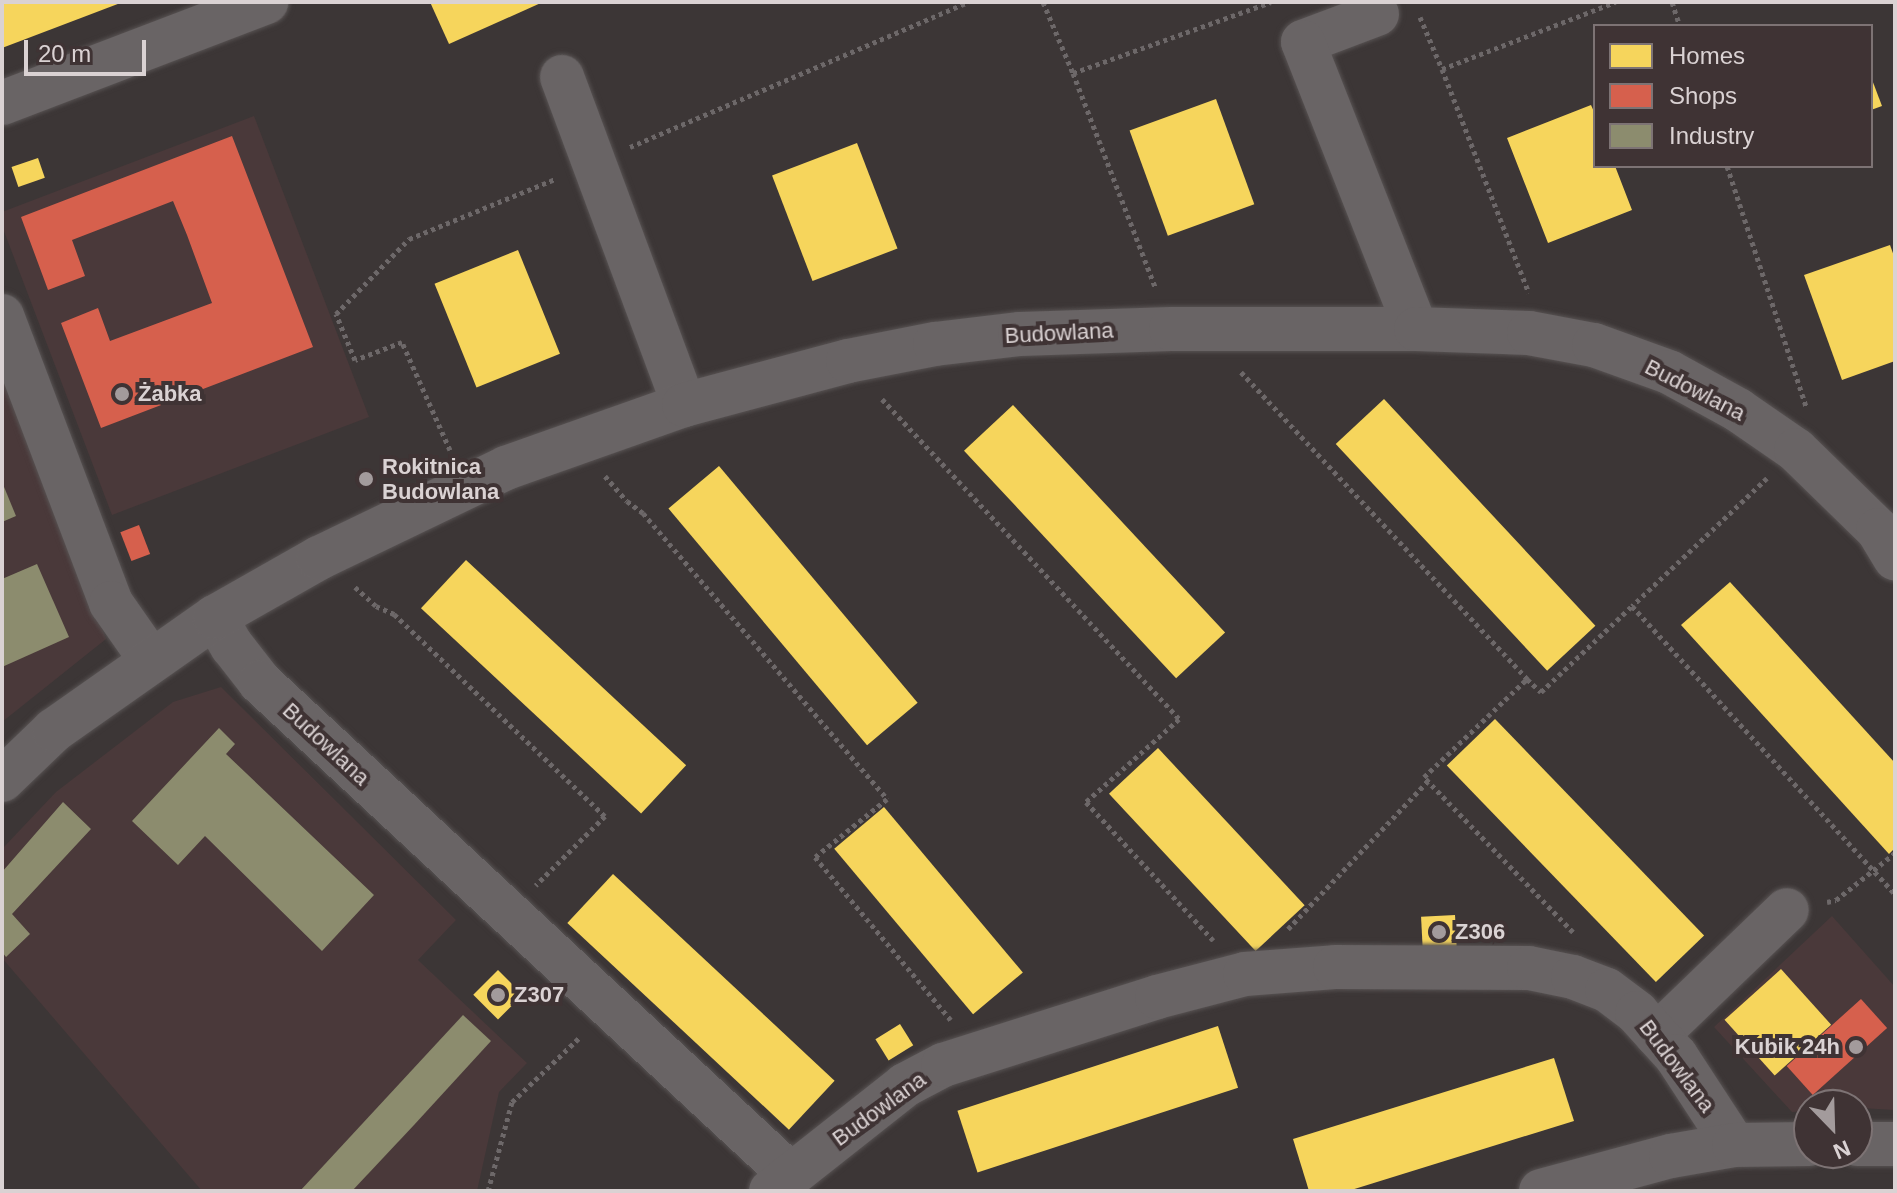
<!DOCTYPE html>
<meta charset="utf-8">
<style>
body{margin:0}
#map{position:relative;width:1897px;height:1193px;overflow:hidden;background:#3c3636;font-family:Arial,sans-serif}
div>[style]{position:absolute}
.built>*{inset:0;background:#4a393a}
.homes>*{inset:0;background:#f6d55c;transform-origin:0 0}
.shops>*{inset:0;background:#d6604d;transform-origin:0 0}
.industry>*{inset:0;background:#8c8c6e}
.path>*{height:5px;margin-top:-2.5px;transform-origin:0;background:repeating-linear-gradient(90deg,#6d6869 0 4px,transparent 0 8px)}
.roads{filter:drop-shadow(0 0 2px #575252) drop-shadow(0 0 2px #575252)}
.minor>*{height:44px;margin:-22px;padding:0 22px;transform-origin:22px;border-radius:22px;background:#696465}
.dots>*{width:22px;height:22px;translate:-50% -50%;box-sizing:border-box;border:4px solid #3f3334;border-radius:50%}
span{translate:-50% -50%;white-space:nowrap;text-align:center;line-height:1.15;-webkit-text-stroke:8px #3f3334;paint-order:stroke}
.street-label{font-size:22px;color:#dad2d3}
.poi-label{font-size:22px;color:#dad2d3;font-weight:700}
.left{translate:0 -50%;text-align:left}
.right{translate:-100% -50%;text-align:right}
.frame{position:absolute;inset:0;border:4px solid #dad2d3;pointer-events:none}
.legend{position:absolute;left:1593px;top:24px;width:280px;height:144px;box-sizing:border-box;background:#3f3334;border:2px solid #7d7374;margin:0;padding:10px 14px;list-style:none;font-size:24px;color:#dad2d3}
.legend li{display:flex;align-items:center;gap:16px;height:40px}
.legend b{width:40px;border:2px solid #7d7374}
.north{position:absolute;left:1793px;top:1089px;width:80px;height:80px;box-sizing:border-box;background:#3f3334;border:2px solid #7d7374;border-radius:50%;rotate:157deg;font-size:22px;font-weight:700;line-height:32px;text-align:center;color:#dad2d3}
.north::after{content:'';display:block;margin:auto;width:28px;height:36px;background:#a39b9c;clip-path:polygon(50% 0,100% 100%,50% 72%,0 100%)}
.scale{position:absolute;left:24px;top:40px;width:122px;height:36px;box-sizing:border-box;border:4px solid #dad2d3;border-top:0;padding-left:10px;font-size:24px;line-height:28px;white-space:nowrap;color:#dad2d3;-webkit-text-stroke:6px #3f3334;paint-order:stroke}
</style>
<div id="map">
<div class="built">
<i style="clip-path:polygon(254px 116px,369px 417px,112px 515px,2px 226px,2px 212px)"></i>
<i style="clip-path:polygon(2px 359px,106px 639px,2px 722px)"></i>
<i style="clip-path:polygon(221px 687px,456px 920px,418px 960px,527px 1063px,499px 1092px,477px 1191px,202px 1191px,2px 958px,2px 849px,56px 792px,173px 702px)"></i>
<i style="clip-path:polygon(1832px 916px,1895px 987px,1895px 1110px,1809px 1105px,1809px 1111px,1792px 1112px,1714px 1027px)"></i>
</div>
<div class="homes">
<i style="clip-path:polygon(2px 2px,123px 2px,2px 48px)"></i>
<i style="clip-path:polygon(430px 2px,543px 2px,449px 44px)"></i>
<i style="clip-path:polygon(1871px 77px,1882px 106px,1871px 110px)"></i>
<i style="left:1216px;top:99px;width:112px;height:92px;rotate:70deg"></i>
<i style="clip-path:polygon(1591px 105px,1595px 114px,1595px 166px,1615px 166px,1632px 210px,1548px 243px,1507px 138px)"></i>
<i style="left:857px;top:143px;width:113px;height:91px;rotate:69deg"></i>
<i style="left:38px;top:158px;width:21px;height:28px;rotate:71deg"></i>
<i style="clip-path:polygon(1890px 245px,1895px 259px,1895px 361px,1842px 380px,1804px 275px)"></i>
<i style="left:518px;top:250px;width:112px;height:90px;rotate:68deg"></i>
<i style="left:1384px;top:399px;width:310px;height:66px;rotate:47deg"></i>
<i style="left:1013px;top:405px;width:311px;height:67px;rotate:47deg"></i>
<i style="left:719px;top:466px;width:309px;height:66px;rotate:50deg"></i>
<i style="left:466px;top:560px;width:301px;height:66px;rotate:43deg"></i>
<i style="clip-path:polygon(1730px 582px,1895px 763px,1895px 848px,1889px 854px,1681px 625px)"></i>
<i style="left:1495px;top:719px;width:301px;height:67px;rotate:46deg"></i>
<i style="left:1158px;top:748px;width:215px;height:67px;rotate:47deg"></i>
<i style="left:884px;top:807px;width:216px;height:65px;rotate:50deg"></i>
<i style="left:613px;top:874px;width:303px;height:67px;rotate:43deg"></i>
<i style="left:1455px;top:915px;width:35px;height:34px;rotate:87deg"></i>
<i style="left:1781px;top:969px;width:75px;height:76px;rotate:48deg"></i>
<i style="left:498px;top:970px;width:35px;height:35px;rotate:45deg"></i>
<i style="left:900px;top:1024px;width:25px;height:29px;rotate:58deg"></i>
<i style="left:1218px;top:1026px;width:65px;height:274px;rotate:72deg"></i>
<i style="clip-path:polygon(1554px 1058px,1574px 1121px,1348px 1191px,1309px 1191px,1293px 1139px)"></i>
</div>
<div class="shops">
<i style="clip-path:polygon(232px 136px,313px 347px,101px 428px,61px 323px,98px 308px,110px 341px,212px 303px,187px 235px,173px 201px,72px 240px,85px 276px,48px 290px,21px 217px)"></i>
<i style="left:139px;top:525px;width:31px;height:20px;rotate:69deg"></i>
<i style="left:1861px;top:999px;width:39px;height:100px;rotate:48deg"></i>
</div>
<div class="industry">
<i style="clip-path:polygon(2px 482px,16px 516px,2px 522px)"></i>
<i style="clip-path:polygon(37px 564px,69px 637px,2px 667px,2px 579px)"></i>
<i style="clip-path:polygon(219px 728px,235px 744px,226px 754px,374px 895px,322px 951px,205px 836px,178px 865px,132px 821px)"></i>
<i style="clip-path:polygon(63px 802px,91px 829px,12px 914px,30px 934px,6px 957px,2px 952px,2px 872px)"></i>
<i style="clip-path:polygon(463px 1015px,491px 1041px,414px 1125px,352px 1191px,300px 1191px)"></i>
</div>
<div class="path">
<i style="left:1043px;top:2px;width:77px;rotate:67.1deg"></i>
<i style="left:1073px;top:73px;width:210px;rotate:-19.7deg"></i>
<i style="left:1672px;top:2px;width:25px;rotate:72deg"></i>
<i style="left:1420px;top:17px;width:56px;rotate:67.1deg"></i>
<i style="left:1442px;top:69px;width:186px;rotate:-21.1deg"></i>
<i style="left:1442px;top:69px;width:240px;rotate:68.8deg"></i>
<i style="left:1073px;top:73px;width:231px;rotate:69deg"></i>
<i style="left:630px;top:147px;width:368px;rotate:-23.2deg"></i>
<i style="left:1727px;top:166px;width:253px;rotate:71.8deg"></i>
<i style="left:1241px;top:372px;width:420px;rotate:47deg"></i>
<i style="left:882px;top:399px;width:437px;rotate:47.1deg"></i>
<i style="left:1179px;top:719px;width:125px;rotate:138.3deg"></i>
<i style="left:1086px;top:802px;width:188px;rotate:47.4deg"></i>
<i style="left:450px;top:450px;width:118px;rotate:-114deg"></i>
<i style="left:402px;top:342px;width:50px;rotate:159deg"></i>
<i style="left:355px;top:360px;width:50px;rotate:-112.4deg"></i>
<i style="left:336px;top:314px;width:105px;rotate:-45.8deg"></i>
<i style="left:409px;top:239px;width:158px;rotate:-22.3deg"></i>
<i style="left:605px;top:476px;width:33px;rotate:49deg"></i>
<i style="left:627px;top:501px;width:20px;rotate:37deg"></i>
<i style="left:643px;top:513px;width:376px;rotate:49.5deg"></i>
<i style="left:887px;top:799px;width:92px;rotate:141.1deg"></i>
<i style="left:815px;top:857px;width:212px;rotate:50.2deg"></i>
<i style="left:1767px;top:478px;width:186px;rotate:136.5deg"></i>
<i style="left:1632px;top:606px;width:390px;rotate:47.6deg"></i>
<i style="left:355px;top:587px;width:28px;rotate:42deg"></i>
<i style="left:376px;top:606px;width:20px;rotate:24deg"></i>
<i style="left:394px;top:614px;width:292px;rotate:43.8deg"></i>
<i style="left:605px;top:816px;width:98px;rotate:135deg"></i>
<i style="left:1827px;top:902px;width:9px;rotate:-13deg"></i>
<i style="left:1836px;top:900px;width:75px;rotate:-38.5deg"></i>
<i style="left:1288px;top:929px;width:204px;rotate:-46.6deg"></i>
<i style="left:1573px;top:932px;width:215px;rotate:-133.9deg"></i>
<i style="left:1424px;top:777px;width:142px;rotate:-43.6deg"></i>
<i style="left:1527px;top:679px;width:19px;rotate:43deg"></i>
<i style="left:1541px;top:692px;width:125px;rotate:-43.4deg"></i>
<i style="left:488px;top:1191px;width:92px;rotate:-74.9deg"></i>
<i style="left:512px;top:1102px;width:95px;rotate:-43.7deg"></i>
</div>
<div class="roads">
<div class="minor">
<i style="left:1377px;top:14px;width:79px;rotate:159.3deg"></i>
<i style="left:1303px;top:42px;width:308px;rotate:68.5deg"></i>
<i style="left:562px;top:77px;width:350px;rotate:69.6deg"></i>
<i style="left:2px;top:103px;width:283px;rotate:-20.9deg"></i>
<i style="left:2px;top:316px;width:307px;rotate:69.2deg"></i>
<i style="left:111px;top:603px;width:68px;rotate:55.1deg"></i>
<i style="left:215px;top:617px;width:34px;rotate:60deg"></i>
<i style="left:232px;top:646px;width:46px;rotate:52.1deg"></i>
<i style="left:260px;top:682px;width:725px;rotate:42.87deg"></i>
<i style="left:2px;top:780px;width:72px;rotate:-43.9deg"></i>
<i style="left:54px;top:730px;width:197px;rotate:-35.1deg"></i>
<i style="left:215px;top:617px;width:120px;rotate:-29.6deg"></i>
<i style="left:319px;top:558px;width:208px;rotate:-25.7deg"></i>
<i style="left:506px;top:468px;width:189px;rotate:-19.5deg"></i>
<i style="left:684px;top:405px;width:170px;rotate:-15deg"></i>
<i style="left:848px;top:361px;width:89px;rotate:-11.1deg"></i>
<i style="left:935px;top:344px;width:86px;rotate:-6.7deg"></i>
<i style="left:1020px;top:334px;width:151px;rotate:-1.9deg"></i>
<i style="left:1171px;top:329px;width:245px"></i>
<i style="left:1416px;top:329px;width:113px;rotate:2deg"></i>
<i style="left:1529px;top:333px;width:66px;rotate:10.5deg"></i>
<i style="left:1594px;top:345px;width:80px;rotate:19.8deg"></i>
<i style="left:1669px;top:372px;width:79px;rotate:28.8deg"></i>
<i style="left:1738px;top:410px;width:70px;rotate:34.6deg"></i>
<i style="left:1796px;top:450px;width:115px;rotate:44.3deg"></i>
<i style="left:1878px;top:530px;width:33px;rotate:59deg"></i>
<i style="left:1657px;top:1035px;width:180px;rotate:-43.9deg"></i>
<i style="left:1857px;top:1144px;width:38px"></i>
<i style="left:771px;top:1191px;width:171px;rotate:-38.3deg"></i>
<i style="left:905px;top:1085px;width:43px;rotate:-27.8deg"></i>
<i style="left:943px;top:1065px;width:225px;rotate:-17.6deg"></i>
<i style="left:1157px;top:997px;width:91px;rotate:-14.6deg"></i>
<i style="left:1245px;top:974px;width:90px;rotate:-4.4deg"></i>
<i style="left:1335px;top:967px;width:194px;rotate:0.3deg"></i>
<i style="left:1529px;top:968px;width:45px;rotate:11.6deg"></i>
<i style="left:1573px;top:977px;width:36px;rotate:21deg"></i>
<i style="left:1607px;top:990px;width:38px;rotate:37deg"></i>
<i style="left:1637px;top:1013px;width:58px;rotate:47.8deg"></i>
<i style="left:1676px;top:1056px;width:106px;rotate:56.9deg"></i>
<i style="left:1541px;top:1191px;width:135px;rotate:-15.1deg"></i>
<i style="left:1671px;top:1156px;width:64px;rotate:-9.9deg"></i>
<i style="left:1734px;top:1145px;width:75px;rotate:-0.8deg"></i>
</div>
</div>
<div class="dots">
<i style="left:122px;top:394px;background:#a39b9c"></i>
<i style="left:366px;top:479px;background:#a39b9c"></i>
<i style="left:1439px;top:932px;background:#a39b9c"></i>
<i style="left:498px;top:995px;background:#a39b9c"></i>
<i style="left:1856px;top:1047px;background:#a39b9c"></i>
</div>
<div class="street-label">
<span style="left:1059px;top:333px;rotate:-3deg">Budowlana</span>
<span style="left:1695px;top:390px;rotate:27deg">Budowlana</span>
<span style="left:326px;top:744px;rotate:43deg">Budowlana</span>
<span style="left:1677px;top:1066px;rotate:53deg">Budowlana</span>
<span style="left:879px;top:1109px;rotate:-36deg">Budowlana</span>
</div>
<div class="poi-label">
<span class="left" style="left:138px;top:394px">Żabka</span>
<span class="left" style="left:382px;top:479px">Rokitnica<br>Budowlana</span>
<span class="left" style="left:1455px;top:932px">Z306</span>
<span class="left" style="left:514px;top:995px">Z307</span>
<span class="right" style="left:1840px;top:1047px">Kubik 24h</span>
</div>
<div class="frame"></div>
<ul class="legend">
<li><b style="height:22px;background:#f6d55c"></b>Homes</li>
<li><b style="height:22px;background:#d6604d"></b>Shops</li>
<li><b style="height:22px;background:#8c8c6e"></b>Industry</li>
</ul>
<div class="north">N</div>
<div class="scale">20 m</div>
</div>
